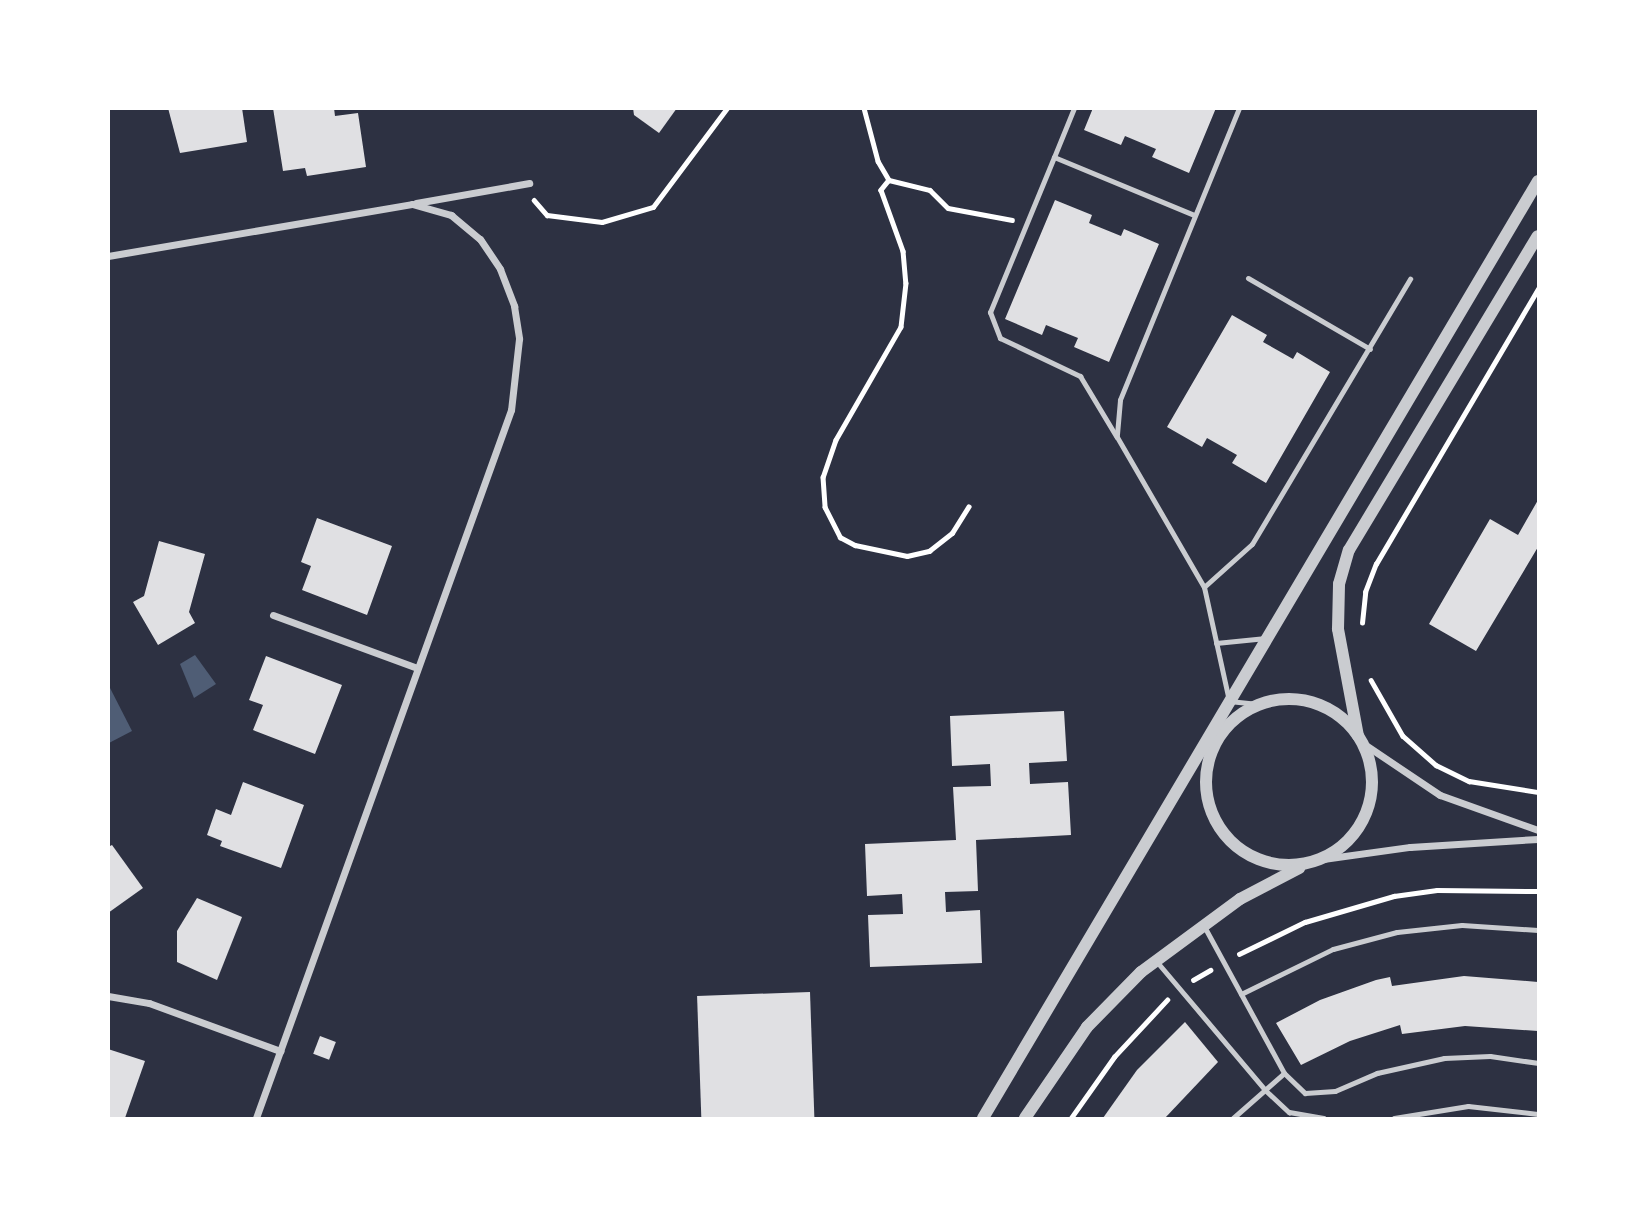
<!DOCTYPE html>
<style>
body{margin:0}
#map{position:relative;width:1647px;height:1227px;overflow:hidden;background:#2d3142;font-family:Signika,sans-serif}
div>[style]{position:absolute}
.water>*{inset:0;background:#4f5d75}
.building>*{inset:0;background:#e0e0e3;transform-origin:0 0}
.path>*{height:4.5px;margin:-2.25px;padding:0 2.25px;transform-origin:2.25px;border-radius:2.25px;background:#fff}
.service>*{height:5px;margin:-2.5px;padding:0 2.5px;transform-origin:2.5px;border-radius:2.5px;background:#caccd0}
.minor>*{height:7px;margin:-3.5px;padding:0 3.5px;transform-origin:3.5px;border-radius:3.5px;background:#caccd0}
.tertiary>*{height:12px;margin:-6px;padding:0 6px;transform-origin:6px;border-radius:6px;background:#caccd0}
.tertiary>.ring{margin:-6px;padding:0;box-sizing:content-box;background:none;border:12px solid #caccd0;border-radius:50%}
span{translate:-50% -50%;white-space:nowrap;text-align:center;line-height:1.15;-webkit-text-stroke:5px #fff;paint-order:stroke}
.frame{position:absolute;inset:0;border:110px solid #fff;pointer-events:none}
</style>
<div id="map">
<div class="water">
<i style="clip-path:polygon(195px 655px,216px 684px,194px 698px,180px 664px)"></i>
<i style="clip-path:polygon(109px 686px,132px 731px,109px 743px,108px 743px)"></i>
</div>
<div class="building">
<i style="clip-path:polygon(168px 108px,242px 108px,247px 142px,180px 153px)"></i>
<i style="clip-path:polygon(273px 108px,334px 108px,335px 116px,358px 113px,366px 167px,307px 176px,305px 168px,283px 171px)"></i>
<i style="clip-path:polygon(633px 108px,677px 108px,659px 133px,634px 115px)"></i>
<i style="clip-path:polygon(1093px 108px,1216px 108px,1189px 173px,1152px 157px,1156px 149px,1125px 136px,1121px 145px,1084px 130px)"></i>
<i style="clip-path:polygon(1055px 200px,1092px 215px,1089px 223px,1121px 236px,1124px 229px,1159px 244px,1109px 362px,1074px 347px,1078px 338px,1046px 325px,1042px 335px,1005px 319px)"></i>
<i style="clip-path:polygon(1232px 315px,1267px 335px,1263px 342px,1293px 359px,1297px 352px,1330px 372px,1266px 483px,1232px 463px,1237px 455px,1207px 438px,1202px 447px,1167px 427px)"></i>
<i style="clip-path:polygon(1538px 500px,1538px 547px,1476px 651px,1429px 624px,1490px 519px,1518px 535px)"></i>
<i style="clip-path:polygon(317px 518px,392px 546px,367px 615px,302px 590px,311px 566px,301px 562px)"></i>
<i style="clip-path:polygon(159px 541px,205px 554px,189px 612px,195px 623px,158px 645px,133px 602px,144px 596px)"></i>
<i style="clip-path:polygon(266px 656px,342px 685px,315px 754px,253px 730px,263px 705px,249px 700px)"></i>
<i style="clip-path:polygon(1064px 711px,1067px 761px,1029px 763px,1030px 784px,1068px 782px,1071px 835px,976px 840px,978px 891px,945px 892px,946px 912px,980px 910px,982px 963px,870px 967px,868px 915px,903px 914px,902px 894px,867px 896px,865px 844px,956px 840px,953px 787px,991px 786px,990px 764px,952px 766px,950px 716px)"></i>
<i style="clip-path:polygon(243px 782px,304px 805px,281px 868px,220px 846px,222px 841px,207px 835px,216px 809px,231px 815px)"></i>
<i style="clip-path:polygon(112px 845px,143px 888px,108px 913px,108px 847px)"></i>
<i style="clip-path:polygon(197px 898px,242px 917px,217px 980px,177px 962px,177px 931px)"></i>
<i style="clip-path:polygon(1464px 976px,1538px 982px,1538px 1031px,1465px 1026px,1402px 1034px,1400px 1025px,1350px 1041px,1301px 1065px,1276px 1023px,1320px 1000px,1376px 980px,1390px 977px,1392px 986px)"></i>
<i style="left:810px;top:992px;width:126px;height:113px;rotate:88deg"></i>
<i style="clip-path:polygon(1185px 1022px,1218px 1062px,1165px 1118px,1103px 1118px,1137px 1070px)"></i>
<i style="left:320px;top:1036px;width:17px;height:19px;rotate:21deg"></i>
<i style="clip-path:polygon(108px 1049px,145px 1061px,125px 1118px,108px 1118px)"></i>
</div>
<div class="path">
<i style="left:864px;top:108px;width:55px;rotate:75.2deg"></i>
<i style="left:878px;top:161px;width:22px;rotate:60deg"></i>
<i style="left:889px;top:180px;width:42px;rotate:13.7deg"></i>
<i style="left:930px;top:190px;width:25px;rotate:45deg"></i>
<i style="left:948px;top:208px;width:65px;rotate:10.6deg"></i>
<i style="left:889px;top:180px;width:13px;rotate:129deg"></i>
<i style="left:881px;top:190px;width:65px;rotate:70.2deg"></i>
<i style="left:903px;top:251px;width:32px;rotate:85deg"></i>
<i style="left:906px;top:283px;width:44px;rotate:96.5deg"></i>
<i style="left:901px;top:327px;width:130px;rotate:119.9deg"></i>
<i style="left:836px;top:440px;width:39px;rotate:109deg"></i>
<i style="left:823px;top:477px;width:30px;rotate:86deg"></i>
<i style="left:825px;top:507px;width:34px;rotate:63deg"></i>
<i style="left:840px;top:537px;width:17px;rotate:28deg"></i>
<i style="left:855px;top:545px;width:53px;rotate:11.9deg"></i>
<i style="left:907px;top:556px;width:23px;rotate:-13deg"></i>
<i style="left:929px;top:551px;width:29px;rotate:-38deg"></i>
<i style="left:952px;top:533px;width:31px;rotate:-58deg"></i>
<i style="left:534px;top:200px;width:20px;rotate:49deg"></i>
<i style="left:547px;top:215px;width:55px;rotate:7.3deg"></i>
<i style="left:602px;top:222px;width:53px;rotate:-16.4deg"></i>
<i style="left:653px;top:207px;width:124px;rotate:-53.2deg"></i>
<i style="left:1362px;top:623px;width:31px;rotate:-84deg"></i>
<i style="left:1365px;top:592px;width:30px;rotate:-69deg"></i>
<i style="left:1376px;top:564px;width:319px;rotate:-59.5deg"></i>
<i style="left:1371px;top:680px;width:64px;rotate:60.3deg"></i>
<i style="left:1403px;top:736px;width:44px;rotate:41.3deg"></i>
<i style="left:1436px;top:765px;width:37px;rotate:26deg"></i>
<i style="left:1469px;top:781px;width:70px;rotate:9.1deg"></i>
<i style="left:1239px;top:954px;width:73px;rotate:-25.9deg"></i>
<i style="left:1305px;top:922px;width:93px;rotate:-16.3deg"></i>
<i style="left:1394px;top:896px;width:43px;rotate:-7.9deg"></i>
<i style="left:1437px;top:890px;width:101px;rotate:0.6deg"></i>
<i style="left:1193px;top:980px;width:20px;rotate:-30deg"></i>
<i style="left:1071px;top:1118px;width:75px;rotate:-54.8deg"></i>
<i style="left:1114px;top:1057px;width:78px;rotate:-47.1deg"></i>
</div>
<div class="service">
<i style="left:1074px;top:108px;width:53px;rotate:112.2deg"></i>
<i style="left:1054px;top:157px;width:152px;rotate:22.5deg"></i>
<i style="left:1239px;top:108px;width:315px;rotate:112.2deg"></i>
<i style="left:1120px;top:400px;width:37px;rotate:95deg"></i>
<i style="left:1117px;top:437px;width:173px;rotate:59.9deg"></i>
<i style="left:1204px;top:587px;width:117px;rotate:77.6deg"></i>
<i style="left:1229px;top:701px;width:29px;rotate:6deg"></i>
<i style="left:1054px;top:157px;width:168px;rotate:112.4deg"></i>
<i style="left:990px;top:312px;width:28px;rotate:69deg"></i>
<i style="left:1000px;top:338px;width:89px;rotate:25.4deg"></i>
<i style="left:1080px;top:376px;width:70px;rotate:59deg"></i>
<i style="left:1248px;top:278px;width:141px;rotate:30.2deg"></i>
<i style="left:1204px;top:587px;width:64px;rotate:-41.9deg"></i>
<i style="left:1252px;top:544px;width:309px;rotate:-59.2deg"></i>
<i style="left:1216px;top:643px;width:50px;rotate:-5.7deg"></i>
<i style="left:1205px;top:928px;width:165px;rotate:61.4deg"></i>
<i style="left:1284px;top:1073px;width:29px;rotate:44deg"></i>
<i style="left:1305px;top:1093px;width:30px;rotate:-4deg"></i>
<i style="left:1335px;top:1091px;width:46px;rotate:-23.2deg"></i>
<i style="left:1377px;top:1073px;width:69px;rotate:-12.6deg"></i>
<i style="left:1444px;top:1058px;width:46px;rotate:-2.5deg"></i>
<i style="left:1490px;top:1056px;width:49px;rotate:8.3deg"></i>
<i style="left:1157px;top:962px;width:167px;rotate:49.8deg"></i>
<i style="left:1265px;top:1090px;width:33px;rotate:43deg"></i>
<i style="left:1289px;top:1112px;width:35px;rotate:10deg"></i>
<i style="left:1241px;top:994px;width:102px;rotate:-26.1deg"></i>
<i style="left:1333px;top:949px;width:66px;rotate:-14.9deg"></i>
<i style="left:1397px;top:932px;width:65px;rotate:-6.1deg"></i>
<i style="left:1462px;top:925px;width:76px;rotate:3.8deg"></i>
<i style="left:1233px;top:1118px;width:68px;rotate:-41.4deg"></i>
<i style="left:1394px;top:1118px;width:75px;rotate:-9.2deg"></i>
<i style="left:1468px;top:1106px;width:70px;rotate:6.5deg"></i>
</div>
<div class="minor">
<i style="left:416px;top:203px;width:115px;rotate:-10deg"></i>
<i style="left:108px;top:256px;width:308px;rotate:-9.7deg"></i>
<i style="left:412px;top:204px;width:41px;rotate:15.8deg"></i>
<i style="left:451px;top:215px;width:38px;rotate:40deg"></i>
<i style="left:480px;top:239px;width:36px;rotate:56deg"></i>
<i style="left:500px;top:269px;width:40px;rotate:69deg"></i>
<i style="left:514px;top:306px;width:33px;rotate:81deg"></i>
<i style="left:519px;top:339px;width:71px;rotate:96.4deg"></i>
<i style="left:511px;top:410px;width:753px;rotate:109.81deg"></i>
<i style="left:273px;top:615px;width:153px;rotate:20.2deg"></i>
<i style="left:1361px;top:742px;width:95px;rotate:33.9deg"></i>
<i style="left:1440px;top:795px;width:104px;rotate:19.7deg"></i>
<i style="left:1323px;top:859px;width:88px;rotate:-7.9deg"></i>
<i style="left:1410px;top:847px;width:128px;rotate:-3.6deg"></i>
<i style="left:108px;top:996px;width:42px;rotate:9.7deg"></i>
<i style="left:149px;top:1003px;width:140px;rotate:20.1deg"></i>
</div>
<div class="tertiary">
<i class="ring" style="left:1206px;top:699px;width:154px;height:154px"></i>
<i style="left:1358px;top:736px;width:109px;rotate:-100.6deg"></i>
<i style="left:1338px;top:629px;width:45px;rotate:-88.7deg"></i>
<i style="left:1339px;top:584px;width:35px;rotate:-74deg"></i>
<i style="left:1349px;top:550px;width:366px;rotate:-59deg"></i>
<i style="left:983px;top:1118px;width:1089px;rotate:-59.36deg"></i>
<i style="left:1025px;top:1118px;width:110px;rotate:-55.7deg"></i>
<i style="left:1087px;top:1027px;width:77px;rotate:-45.5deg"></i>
<i style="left:1141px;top:972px;width:123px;rotate:-36.4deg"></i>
<i style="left:1240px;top:899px;width:67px;rotate:-27.7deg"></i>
</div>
<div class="frame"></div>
</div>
